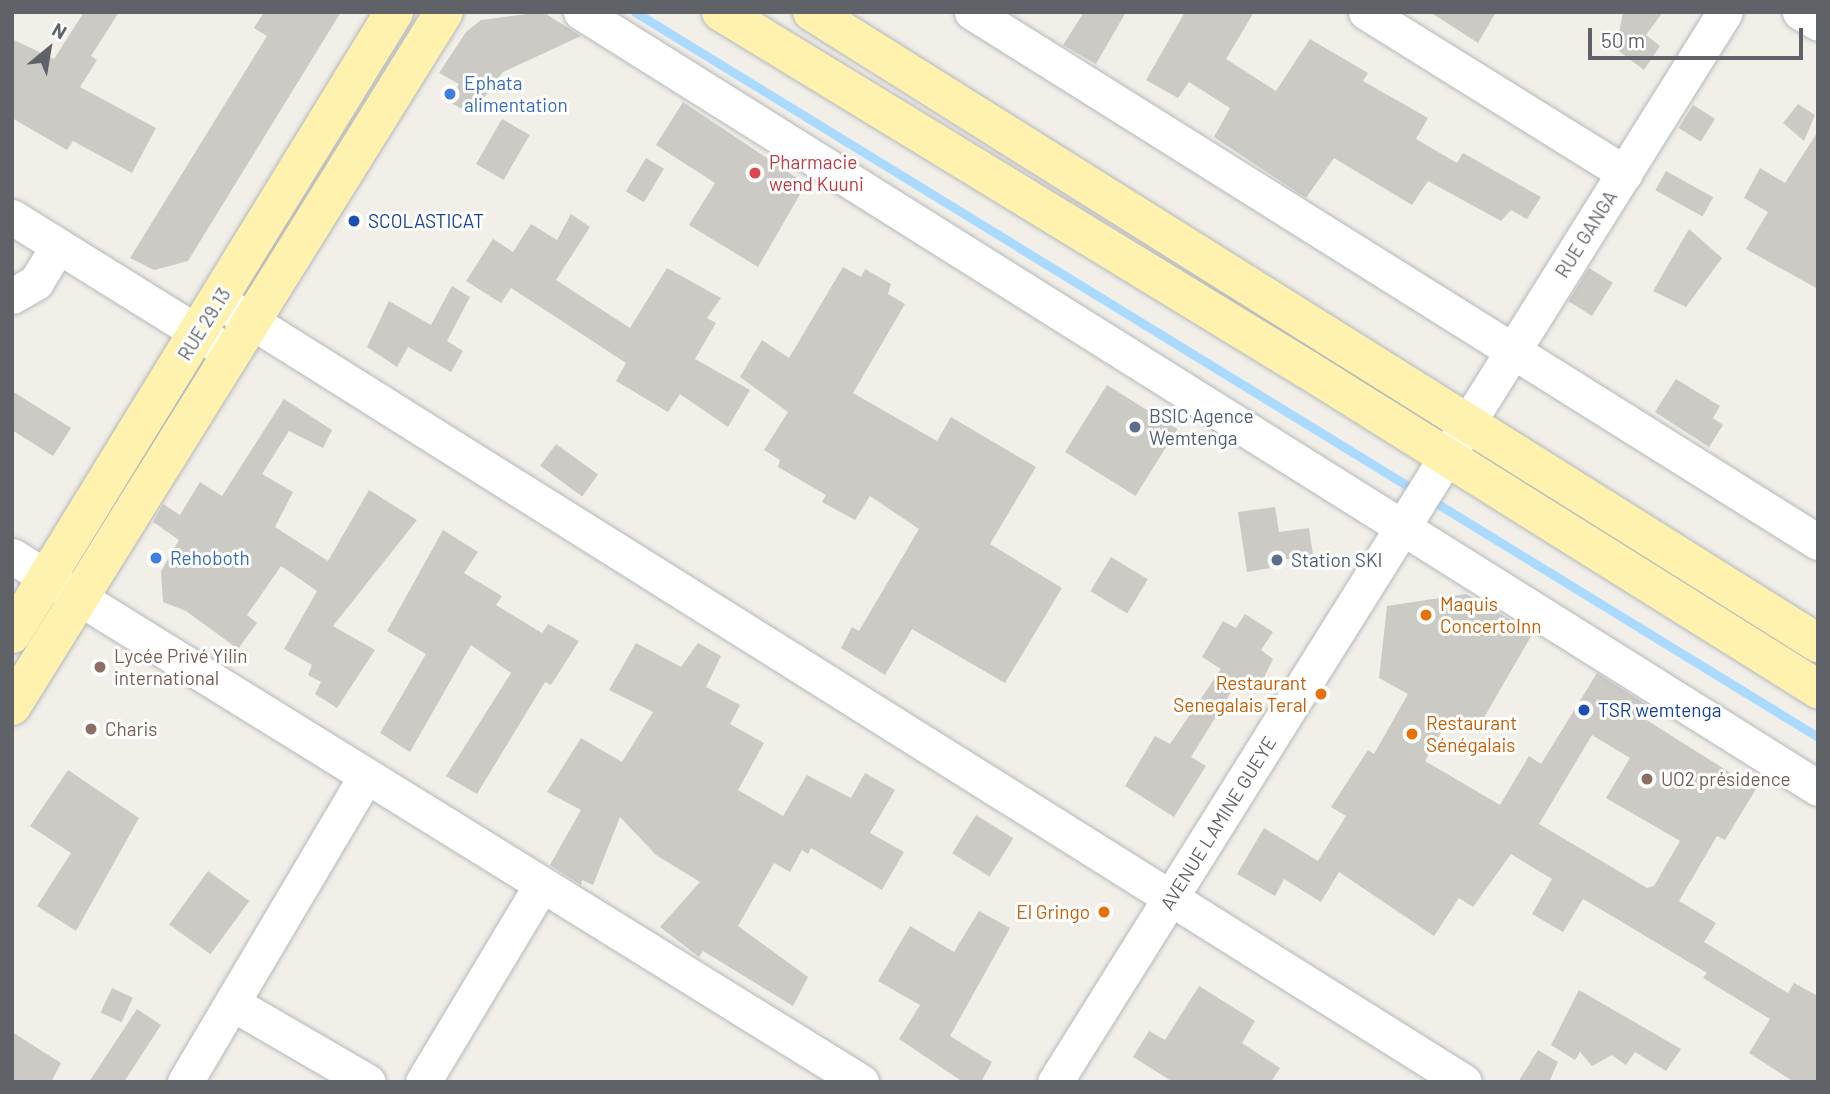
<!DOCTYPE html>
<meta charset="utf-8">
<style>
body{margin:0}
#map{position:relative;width:1830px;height:1094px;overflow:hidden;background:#f1efe8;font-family:Barlow,sans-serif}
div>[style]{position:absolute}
.stream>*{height:9px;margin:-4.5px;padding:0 4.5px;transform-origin:4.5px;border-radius:4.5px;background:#aadaff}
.building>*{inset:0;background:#cccac5;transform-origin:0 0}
.roads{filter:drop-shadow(0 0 2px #b5b8bc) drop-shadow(0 0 2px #b5b8bc)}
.minor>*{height:35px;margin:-17.5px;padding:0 17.5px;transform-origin:17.5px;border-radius:17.5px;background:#fff}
.major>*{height:38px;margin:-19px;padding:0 19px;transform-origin:19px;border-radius:19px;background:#fff2af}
.dots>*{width:19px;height:19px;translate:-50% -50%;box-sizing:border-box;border:4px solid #fff;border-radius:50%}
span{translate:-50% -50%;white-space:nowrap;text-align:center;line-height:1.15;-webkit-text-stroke:6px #fff;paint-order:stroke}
.shop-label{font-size:19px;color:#366cbe}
.left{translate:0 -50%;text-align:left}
.health-label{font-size:19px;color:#be3a42}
.transit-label{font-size:19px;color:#164399}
.street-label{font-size:19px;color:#5f6368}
.service-label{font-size:19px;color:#4e5e75}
.food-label{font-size:19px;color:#c56008}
.right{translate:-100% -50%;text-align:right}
.education-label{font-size:19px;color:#785e54}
.frame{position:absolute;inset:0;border:14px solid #5f6368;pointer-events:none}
.north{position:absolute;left:14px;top:14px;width:70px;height:70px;-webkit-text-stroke:5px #fff;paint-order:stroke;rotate:30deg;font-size:19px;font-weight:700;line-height:28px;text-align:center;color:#5f6368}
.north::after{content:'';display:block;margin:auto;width:24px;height:32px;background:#5f6368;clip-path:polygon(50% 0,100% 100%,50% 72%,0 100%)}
.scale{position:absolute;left:1588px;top:28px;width:215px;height:32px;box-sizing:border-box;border:4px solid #5f6368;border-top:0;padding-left:9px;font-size:21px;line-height:24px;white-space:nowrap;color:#5f6368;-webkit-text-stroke:5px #fff;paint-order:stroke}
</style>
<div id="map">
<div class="stream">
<i style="left:635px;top:12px;width:916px;rotate:31.52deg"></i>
<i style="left:1428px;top:498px;width:457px;rotate:31.5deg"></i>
</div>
<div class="building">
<i style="clip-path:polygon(84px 12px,119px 12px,91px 56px,97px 60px,80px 87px,156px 128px,132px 173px,73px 141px,67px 150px,12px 118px,12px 39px,54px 59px)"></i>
<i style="clip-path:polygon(264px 12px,341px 12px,188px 261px,154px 270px,130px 258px,267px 36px,254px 28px)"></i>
<i style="clip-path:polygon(543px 12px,581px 36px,503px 72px,472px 114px,449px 102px,459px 84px,439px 73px,466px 32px,481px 20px)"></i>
<i style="clip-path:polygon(1084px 12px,1126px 12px,1096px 64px,1063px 45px)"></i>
<i style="clip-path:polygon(1185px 12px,1254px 12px,1226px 59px,1276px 91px,1310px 39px,1368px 73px,1363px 81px,1428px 118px,1416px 139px,1457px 163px,1463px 153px,1541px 197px,1527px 219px,1511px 210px,1501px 221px,1428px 181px,1412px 205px,1334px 158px,1306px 198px,1214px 137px,1230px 108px,1189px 82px,1178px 98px,1146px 80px)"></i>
<i style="clip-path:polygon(1430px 12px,1496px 12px,1478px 43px)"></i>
<i style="clip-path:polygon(1623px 12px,1663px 12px,1646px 35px,1660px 46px,1644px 70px,1616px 49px)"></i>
<i style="clip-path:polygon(683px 102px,806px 184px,758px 267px,689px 225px,715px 183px,656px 145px)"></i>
<i style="clip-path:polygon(1798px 104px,1815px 115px,1804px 141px,1783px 123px)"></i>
<i style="left:1693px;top:105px;width:26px;height:27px;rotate:32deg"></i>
<i style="left:502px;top:119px;width:32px;height:52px;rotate:30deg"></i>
<i style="clip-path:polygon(1818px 131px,1818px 289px,1746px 249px,1768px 212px,1744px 198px,1760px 168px,1785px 183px)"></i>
<i style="left:646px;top:158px;width:21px;height:39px;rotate:31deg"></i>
<i style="left:1666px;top:171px;width:54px;height:22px;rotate:29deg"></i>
<i style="clip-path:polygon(571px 214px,590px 227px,556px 280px,630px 328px,667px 268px,721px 298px,707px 318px,716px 323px,695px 359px,750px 390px,728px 427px,680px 394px,668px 412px,616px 381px,626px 363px,545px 310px,511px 288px,501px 303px,466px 281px,493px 239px,513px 252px,531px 224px,557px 240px)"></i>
<i style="clip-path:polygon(1689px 229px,1722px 258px,1686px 307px,1653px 291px)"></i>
<i style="clip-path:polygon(843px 267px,861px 277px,865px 269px,891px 284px,888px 294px,905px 304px,853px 393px,937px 441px,951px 417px,1036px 467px,990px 544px,1062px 588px,1005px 683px,912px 629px,885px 675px,841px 648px,852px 627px,859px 631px,919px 529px,870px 496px,855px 520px,822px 502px,826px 495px,778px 467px,780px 460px,764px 450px,788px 412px,740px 377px,762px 340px,789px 358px)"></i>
<i style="left:1589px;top:268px;width:28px;height:39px;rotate:32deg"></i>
<i style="clip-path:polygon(452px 286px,470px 297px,447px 341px,463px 351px,451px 372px,408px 347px,397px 367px,367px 347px,389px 301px,431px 325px)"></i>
<i style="clip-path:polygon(1676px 379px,1720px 406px,1713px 418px,1723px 425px,1709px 447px,1655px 412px)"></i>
<i style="left:1107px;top:385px;width:83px;height:79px;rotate:32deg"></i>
<i style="clip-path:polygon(12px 391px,71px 428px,53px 456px,12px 430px)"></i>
<i style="clip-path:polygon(284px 399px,332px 430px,323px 448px,289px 431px,262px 474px,293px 492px,275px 527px,328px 561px,369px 490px,417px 520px,333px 626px,375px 650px,337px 708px,315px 694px,321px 682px,308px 675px,312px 665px,284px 649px,317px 591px,281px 566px,247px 615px,257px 623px,238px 649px,186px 611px,163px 602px,161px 571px,179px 540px,153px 522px,163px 504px,180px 515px,200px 482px,222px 496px)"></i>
<i style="left:556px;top:444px;width:52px;height:27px;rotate:36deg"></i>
<i style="clip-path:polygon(1275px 507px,1279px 532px,1309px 528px,1313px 555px,1269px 562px,1270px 568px,1247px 572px,1238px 512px)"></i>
<i style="clip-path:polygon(443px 530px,478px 552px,464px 573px,502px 596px,496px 605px,542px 633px,548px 624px,579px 641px,551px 685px,545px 682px,477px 794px,446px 776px,511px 673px,471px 645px,410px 752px,380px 733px,426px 654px,387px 631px)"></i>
<i style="left:1111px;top:557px;width:43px;height:40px;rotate:31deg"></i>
<i style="clip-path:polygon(evenodd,1466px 594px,1533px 633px,1475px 733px,1449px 718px,1425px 761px,1500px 805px,1529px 756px,1541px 764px,1597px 673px,1652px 708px,1645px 719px,1756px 789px,1725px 840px,1717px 836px,1679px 901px,1716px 923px,1704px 942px,1788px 993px,1794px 983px,1818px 996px,1818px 1082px,1794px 1082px,1749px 1053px,1770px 1019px,1703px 978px,1707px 973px,1607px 913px,1583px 899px,1563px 932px,1532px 914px,1552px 879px,1511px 854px,1473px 907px,1459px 898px,1434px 936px,1339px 872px,1321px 902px,1284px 879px,1275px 896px,1237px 874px,1264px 828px,1318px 861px,1346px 816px,1331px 807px,1368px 750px,1374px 754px,1408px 694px,1379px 678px,1387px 606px,1466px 594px,1592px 735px,1630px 758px,1606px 798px,1680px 841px,1654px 886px,1647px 888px,1539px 824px,1592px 735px)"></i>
<i style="clip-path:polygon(1245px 614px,1273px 632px,1261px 650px,1273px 659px,1258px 690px,1239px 679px,1191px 757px,1206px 766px,1174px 817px,1125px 786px,1155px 736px,1170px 744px,1221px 669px,1202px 657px,1223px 621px,1236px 628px)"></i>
<i style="clip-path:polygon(636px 643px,681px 667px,698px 643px,721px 656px,706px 687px,740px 705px,730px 724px,764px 743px,738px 790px,783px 816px,807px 775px,851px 798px,865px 773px,895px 790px,870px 833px,904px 852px,882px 890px,811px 848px,808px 854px,802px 850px,790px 872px,774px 863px,738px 926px,808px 977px,793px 1006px,703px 951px,699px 957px,660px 927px,700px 882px,656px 855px,620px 817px,593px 885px,582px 880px,581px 885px,550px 865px,581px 810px,547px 792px,581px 738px,622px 762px,653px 712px,609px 690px)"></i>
<i style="clip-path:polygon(68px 770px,139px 818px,76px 931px,37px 906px,71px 853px,30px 826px)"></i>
<i style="left:976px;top:815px;width:44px;height:45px;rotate:32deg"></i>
<i style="left:208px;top:871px;width:51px;height:66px;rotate:36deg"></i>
<i style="clip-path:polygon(979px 911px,1010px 928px,950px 1036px,992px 1062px,981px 1082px,963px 1082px,899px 1039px,920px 1005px,878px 981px,910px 926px,954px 952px)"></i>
<i style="clip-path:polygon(1199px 986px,1255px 1021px,1242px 1043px,1280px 1068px,1271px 1082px,1173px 1082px,1133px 1057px,1149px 1031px,1165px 1040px)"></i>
<i style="left:112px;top:988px;width:23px;height:27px;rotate:25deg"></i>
<i style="clip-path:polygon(1579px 990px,1681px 1049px,1666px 1071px,1635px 1052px,1626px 1065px,1612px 1055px,1592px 1066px,1580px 1052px,1575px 1060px,1551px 1045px)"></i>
<i style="clip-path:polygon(137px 1009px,161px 1025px,124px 1082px,89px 1082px)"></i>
<i style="clip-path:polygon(12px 1032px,61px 1063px,51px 1082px,12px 1082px)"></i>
<i style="clip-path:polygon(1538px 1050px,1558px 1062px,1549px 1082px,1518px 1082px)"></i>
</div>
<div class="roads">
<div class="minor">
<i style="left:581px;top:12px;width:1460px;rotate:32.1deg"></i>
<i style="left:972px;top:12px;width:998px;rotate:32.07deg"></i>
<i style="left:1366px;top:12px;width:305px;rotate:31.9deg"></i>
<i style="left:1800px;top:12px;width:21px;rotate:31deg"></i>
<i style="left:12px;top:217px;width:246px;rotate:31.9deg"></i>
<i style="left:12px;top:296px;width:28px;rotate:-30deg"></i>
<i style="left:36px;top:282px;width:42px;rotate:-58.6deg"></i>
<i style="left:227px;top:306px;width:1460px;rotate:32.1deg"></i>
<i style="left:12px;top:556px;width:999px;rotate:31.78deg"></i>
<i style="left:232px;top:1003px;width:157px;rotate:30.2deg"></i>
<i style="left:185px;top:1082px;width:353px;rotate:-59.4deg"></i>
<i style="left:423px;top:1082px;width:229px;rotate:-59deg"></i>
<i style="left:1055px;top:1082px;width:1262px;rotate:-57.95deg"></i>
</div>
<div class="major">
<i style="left:721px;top:12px;width:688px;rotate:31.38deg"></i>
<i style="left:1308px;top:370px;width:602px;rotate:32.03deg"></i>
<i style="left:812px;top:12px;width:1188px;rotate:32.1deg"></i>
<i style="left:12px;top:634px;width:730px;rotate:-58.44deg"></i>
<i style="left:12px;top:706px;width:817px;rotate:-58.1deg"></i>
</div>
</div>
<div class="dots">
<i style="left:450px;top:94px;background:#3f7fe0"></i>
<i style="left:755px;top:173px;background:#e0444e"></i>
<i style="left:354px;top:221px;background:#1a4fb4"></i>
<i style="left:1135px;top:427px;background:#5c6f8a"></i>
<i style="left:156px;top:558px;background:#3f7fe0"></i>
<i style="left:1277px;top:560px;background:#5c6f8a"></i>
<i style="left:1426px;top:615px;background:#e8710a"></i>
<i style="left:100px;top:667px;background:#8d6e63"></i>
<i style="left:1321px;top:694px;background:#e8710a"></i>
<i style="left:1584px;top:710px;background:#1a4fb4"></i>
<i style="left:91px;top:729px;background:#8d6e63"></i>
<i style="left:1412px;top:734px;background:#e8710a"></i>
<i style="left:1647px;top:779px;background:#8d6e63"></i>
<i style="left:1104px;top:912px;background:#e8710a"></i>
</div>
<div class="shop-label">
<span class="left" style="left:464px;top:94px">Ephata<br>alimentation</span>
<span class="left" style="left:170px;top:558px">Rehoboth</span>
</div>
<div class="health-label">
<span class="left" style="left:769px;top:173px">Pharmacie<br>wend Kuuni</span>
</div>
<div class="transit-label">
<span class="left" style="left:368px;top:221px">SCOLASTICAT</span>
<span class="left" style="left:1598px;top:710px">TSR wemtenga</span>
</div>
<div class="street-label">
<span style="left:1586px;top:234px;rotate:-58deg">RUE GANGA</span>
<span style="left:204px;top:324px;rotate:-58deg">RUE 29.13</span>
<span style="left:1218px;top:823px;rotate:-58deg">AVENUE LAMINE GUEYE</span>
</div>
<div class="service-label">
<span class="left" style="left:1149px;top:427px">BSIC Agence<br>Wemtenga</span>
<span class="left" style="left:1291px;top:560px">Station SKI</span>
</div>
<div class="food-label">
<span class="left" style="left:1440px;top:615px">Maquis<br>ConcertoInn</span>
<span class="right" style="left:1307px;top:694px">Restaurant<br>Senegalais Teral</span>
<span class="left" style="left:1426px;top:734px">Restaurant<br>Sénégalais</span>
<span class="right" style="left:1090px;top:912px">El Gringo</span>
</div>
<div class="education-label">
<span class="left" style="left:114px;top:667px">Lycée Privé Yilin<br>international</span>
<span class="left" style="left:105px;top:729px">Charis</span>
<span class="left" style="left:1661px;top:779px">UO2 présidence</span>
</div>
<div class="frame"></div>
<div class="north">N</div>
<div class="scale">50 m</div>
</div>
